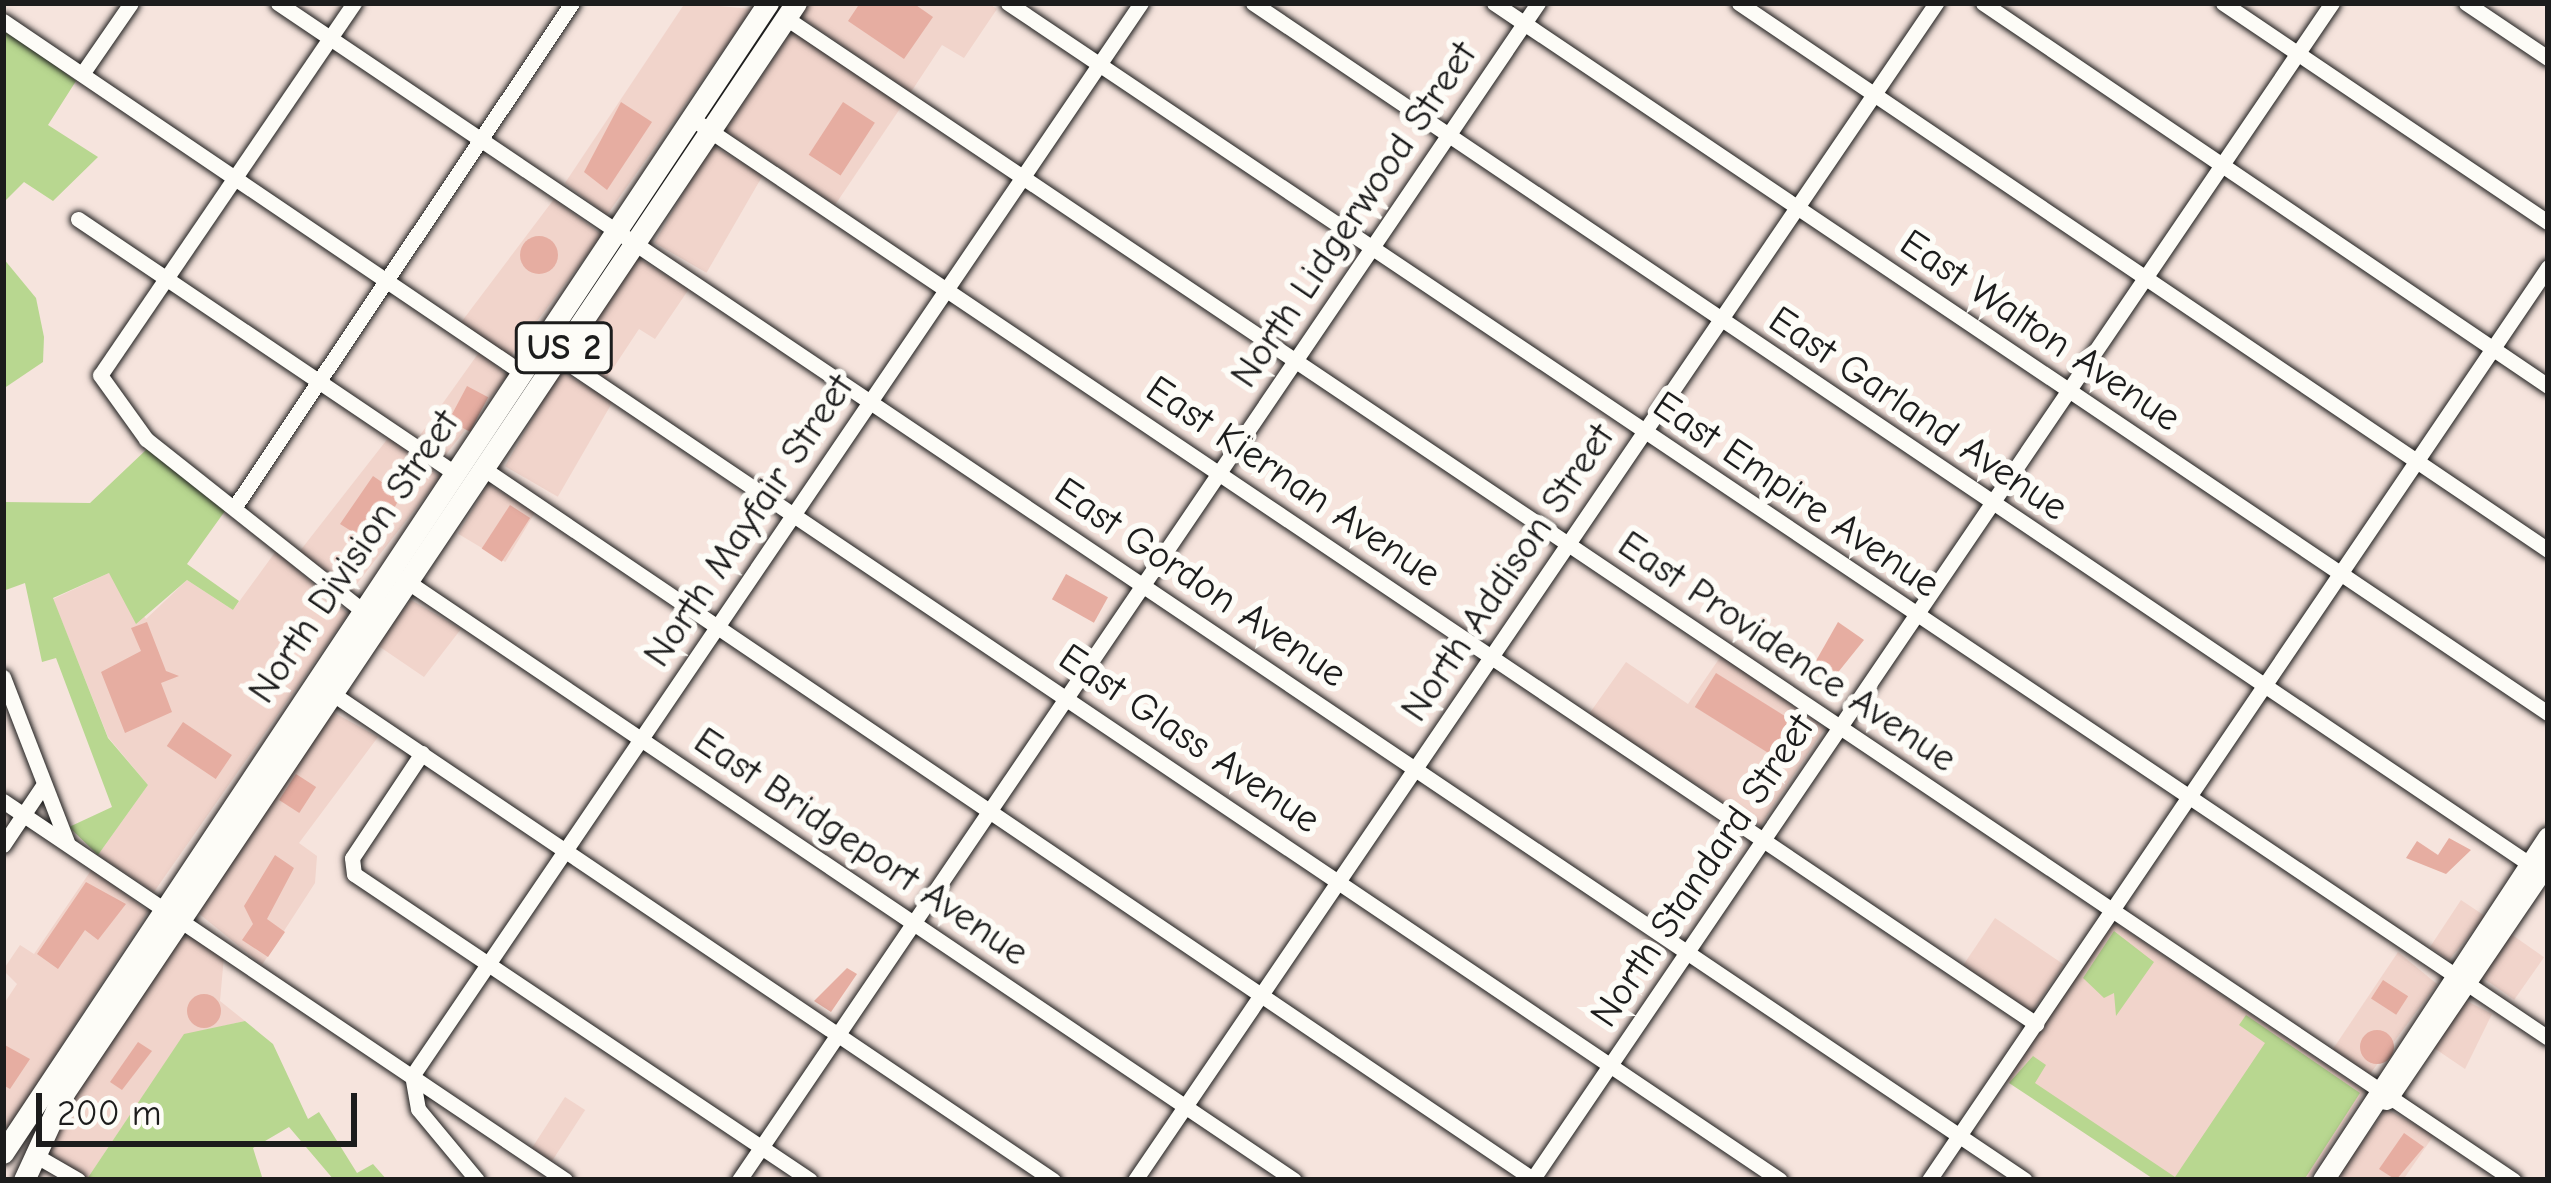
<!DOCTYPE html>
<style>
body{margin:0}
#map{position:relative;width:2551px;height:1183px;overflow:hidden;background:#f6e4dd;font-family:"Comic Neue",sans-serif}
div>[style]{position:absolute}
.built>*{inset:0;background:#f1d4cb;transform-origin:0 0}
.green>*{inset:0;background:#b8d790}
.building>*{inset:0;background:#e6ada1;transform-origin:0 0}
.round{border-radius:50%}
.roads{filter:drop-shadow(0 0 3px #1c1c1c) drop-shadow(0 0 3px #1c1c1c)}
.minor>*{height:15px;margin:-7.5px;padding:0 7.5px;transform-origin:7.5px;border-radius:7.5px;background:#fdfcf7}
.major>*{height:21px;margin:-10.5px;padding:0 10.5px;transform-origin:10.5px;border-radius:10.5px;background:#fdfcf7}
span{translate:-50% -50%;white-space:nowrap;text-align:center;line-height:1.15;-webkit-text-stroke:12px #fdfcf7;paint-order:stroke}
.shield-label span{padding:3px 9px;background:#fdfcf7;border:3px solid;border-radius:9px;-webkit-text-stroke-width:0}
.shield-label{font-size:36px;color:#1c1c1c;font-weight:700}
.street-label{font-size:39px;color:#1c1c1c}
.frame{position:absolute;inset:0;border:6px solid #1c1c1c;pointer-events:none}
.scale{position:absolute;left:36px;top:1093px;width:321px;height:54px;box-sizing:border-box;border:6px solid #1c1c1c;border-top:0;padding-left:15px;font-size:36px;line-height:42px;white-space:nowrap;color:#1c1c1c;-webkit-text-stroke:9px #fdfcf7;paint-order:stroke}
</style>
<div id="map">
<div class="built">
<i style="clip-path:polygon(685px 3px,752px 9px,607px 215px,565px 183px)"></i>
<i style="clip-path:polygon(805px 3px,988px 3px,997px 9px,964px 58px,942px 45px,911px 92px,802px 18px)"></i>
<i style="left:792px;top:31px;width:133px;height:120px;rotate:34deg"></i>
<i style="left:711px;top:145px;width:60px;height:113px;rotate:30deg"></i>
<i style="left:554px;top:199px;width:60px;height:154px;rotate:37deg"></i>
<i style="clip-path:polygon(638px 258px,689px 289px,655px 339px,639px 329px,606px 379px,574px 353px)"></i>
<i style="clip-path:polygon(480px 351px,507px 376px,445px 456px,418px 438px)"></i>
<i style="left:560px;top:371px;width:61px;height:110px;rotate:30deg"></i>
<i style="left:389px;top:437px;width:65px;height:145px;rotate:38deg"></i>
<i style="left:488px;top:484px;width:55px;height:58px;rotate:31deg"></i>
<i style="clip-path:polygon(276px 551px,348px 614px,154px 892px,98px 855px,148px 785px,108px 737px,53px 599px,109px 573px,146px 619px,187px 580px,233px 610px)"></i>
<i style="clip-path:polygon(411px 600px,461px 629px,424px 677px,377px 645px)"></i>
<i style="clip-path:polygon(1721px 656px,1825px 728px,1760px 826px,1589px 714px,1626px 662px,1688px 704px)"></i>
<i style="clip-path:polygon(333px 712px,378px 737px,299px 843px,317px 856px,315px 883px,262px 965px,197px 912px)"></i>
<i style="clip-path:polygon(92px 869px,148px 911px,3px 1136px,3px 1005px,17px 984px,3px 970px,20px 945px,34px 954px)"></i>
<i style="clip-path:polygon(2461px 900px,2485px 916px,2449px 960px,2430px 947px)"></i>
<i style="left:1995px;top:918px;width:83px;height:57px;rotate:34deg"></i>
<i style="clip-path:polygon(2114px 922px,2364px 1091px,2308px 1180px,2155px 1180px,2004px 1079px)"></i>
<i style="left:2508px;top:932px;width:44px;height:52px;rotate:35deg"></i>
<i style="clip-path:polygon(193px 936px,224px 956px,220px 1001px,245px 1021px,184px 1035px,87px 1179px,47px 1151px,65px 1110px,179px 938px)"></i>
<i style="clip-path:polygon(2398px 952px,2437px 984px,2370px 1074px,2333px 1049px)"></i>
<i style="clip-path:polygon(2465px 1000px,2492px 1014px,2465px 1069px,2431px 1046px)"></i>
<i style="left:565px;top:1097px;width:24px;height:61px;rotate:33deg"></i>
<i style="clip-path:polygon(2386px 1109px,2434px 1135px,2403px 1180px,2335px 1180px)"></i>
</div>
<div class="green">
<i style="clip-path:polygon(3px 27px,76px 81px,48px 125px,98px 157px,53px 201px,24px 182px,3px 203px)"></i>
<i style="clip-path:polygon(3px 258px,36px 298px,44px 337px,43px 362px,3px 389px)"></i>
<i style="clip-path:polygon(147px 449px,225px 511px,187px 564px,239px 601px,233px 610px,187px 580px,136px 624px,109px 573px,53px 598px,108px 738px,148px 785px,98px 855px,69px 827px,112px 807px,56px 658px,42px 662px,25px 583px,3px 591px,3px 502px,90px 503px)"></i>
<i style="clip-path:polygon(2114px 931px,2154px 962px,2116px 1016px,2114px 993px,2104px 998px,2083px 978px)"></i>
<i style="clip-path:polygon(2246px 1015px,2360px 1093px,2304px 1180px,2155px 1180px,2009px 1083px,2033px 1056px,2046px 1065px,2035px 1083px,2175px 1177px,2265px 1043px,2239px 1025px)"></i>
<i style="clip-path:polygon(245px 1021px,273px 1044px,308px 1119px,319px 1112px,357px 1173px,373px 1164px,387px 1180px,334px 1180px,289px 1127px,253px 1148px,263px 1180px,87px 1179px,184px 1034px)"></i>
</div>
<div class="building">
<i style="clip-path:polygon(860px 3px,913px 3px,933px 17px,904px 59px,848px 21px)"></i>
<i style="clip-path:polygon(621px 102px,652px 122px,607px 190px,584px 172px)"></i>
<i style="left:843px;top:102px;width:38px;height:63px;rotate:33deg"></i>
<i class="round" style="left:520px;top:236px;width:38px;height:38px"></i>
<i style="left:467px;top:386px;width:24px;height:39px;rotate:28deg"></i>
<i style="clip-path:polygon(373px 476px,401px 495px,375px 546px,340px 524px)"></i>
<i style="left:510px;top:505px;width:24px;height:52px;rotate:33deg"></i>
<i style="left:1066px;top:574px;width:48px;height:29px;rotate:29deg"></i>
<i style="clip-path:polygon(147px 622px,166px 671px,179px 676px,161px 683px,172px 712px,125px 733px,101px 672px,141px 651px,131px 628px)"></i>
<i style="clip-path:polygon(1838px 622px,1864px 640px,1827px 686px,1809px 673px)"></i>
<i style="left:1716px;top:673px;width:107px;height:40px;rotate:32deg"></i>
<i style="left:183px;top:722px;width:59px;height:29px;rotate:34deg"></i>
<i style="left:296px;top:774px;width:24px;height:31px;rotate:33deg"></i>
<i style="clip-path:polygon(2449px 838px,2471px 850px,2446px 874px,2406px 858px,2417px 841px,2438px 855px)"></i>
<i style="clip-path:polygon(275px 855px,294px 868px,267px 919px,285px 932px,268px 957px,242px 940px,253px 924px,244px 906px)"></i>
<i style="clip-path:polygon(86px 882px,126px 904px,98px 940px,85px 930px,58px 969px,37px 954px)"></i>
<i style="clip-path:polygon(847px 968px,857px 974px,831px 1012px,814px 1001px)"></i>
<i style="left:2383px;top:980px;width:30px;height:22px;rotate:33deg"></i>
<i class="round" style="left:187px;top:994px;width:34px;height:34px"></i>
<i class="round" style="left:2360px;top:1030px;width:34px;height:34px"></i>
<i style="clip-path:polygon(138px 1042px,152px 1051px,122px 1090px,110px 1082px)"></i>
<i style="clip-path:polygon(3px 1044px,30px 1059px,10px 1089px,3px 1085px)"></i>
<i style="clip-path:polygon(2404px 1133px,2424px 1147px,2396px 1180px,2379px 1169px)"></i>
</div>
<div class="roads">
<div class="minor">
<i style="left:278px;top:3px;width:2106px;rotate:33.97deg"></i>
<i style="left:354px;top:3px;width:450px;rotate:124.3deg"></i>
<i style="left:100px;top:375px;width:79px;rotate:54.3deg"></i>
<i style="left:146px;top:439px;width:283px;rotate:38.4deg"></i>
<i style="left:1008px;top:3px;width:1855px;rotate:33.9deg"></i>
<i style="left:1253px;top:3px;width:1545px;rotate:34deg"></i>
<i style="left:1494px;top:3px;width:1271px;rotate:33.97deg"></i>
<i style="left:1739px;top:3px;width:977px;rotate:34.06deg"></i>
<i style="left:1983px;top:3px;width:683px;rotate:34.13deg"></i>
<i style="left:2223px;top:3px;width:392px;rotate:34deg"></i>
<i style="left:2466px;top:3px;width:99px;rotate:33.9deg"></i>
<i style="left:786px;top:18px;width:2082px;rotate:33.93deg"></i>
<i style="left:3px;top:21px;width:626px;rotate:34.12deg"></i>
<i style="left:82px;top:74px;width:86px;rotate:-55.4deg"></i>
<i style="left:691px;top:118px;width:1622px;rotate:33.96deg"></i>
<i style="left:78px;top:219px;width:452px;rotate:34deg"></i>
<i style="left:559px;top:357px;width:1472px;rotate:33.98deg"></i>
<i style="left:484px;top:469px;width:1268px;rotate:34.1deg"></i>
<i style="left:234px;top:508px;width:608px;rotate:-56.21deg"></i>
<i style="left:402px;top:578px;width:1076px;rotate:34.01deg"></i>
<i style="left:3px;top:677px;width:177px;rotate:68.8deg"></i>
<i style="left:327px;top:690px;width:876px;rotate:34.02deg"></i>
<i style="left:422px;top:753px;width:126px;rotate:123.7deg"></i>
<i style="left:352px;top:858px;width:16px;rotate:83deg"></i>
<i style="left:354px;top:874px;width:549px;rotate:33.86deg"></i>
<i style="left:3px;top:801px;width:678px;rotate:33.99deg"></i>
<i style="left:3px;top:845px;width:73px;rotate:-56.1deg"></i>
<i style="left:33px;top:1154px;width:52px;rotate:30deg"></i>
<i style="left:477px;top:1180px;width:92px;rotate:-129.7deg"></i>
<i style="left:418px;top:1109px;width:34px;rotate:-100deg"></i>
<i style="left:412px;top:1076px;width:1297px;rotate:-55.81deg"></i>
<i style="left:739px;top:1180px;width:1423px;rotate:-55.83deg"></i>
<i style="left:1135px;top:1180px;width:1424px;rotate:-55.76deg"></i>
<i style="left:1532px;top:1180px;width:1423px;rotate:-55.8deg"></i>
<i style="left:1929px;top:1180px;width:1103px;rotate:-55.86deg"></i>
</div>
<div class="major">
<i style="left:2386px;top:1099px;width:288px;rotate:-55.8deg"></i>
<i style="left:3px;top:1153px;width:1381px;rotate:-56.37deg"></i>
<i style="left:24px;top:1180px;width:96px;rotate:-65.3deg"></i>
<i style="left:64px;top:1093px;width:1313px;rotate:-56.12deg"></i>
<i style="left:2323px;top:1180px;width:410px;rotate:-56.7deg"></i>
</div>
</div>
<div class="shield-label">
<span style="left:564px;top:348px">US 2</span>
</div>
<div class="street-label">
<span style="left:1354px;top:215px;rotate:-56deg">North Lidgerwood Street</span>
<span style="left:2040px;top:331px;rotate:34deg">East Walton Avenue</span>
<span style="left:1918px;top:414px;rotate:34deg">East Garland Avenue</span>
<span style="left:1293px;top:482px;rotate:34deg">East Kiernan Avenue</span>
<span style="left:1796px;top:495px;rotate:34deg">East Empire Avenue</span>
<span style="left:749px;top:521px;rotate:-56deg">North Mayfair Street</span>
<span style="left:354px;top:557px;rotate:-56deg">North Division Street</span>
<span style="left:1508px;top:573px;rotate:-56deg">North Addison Street</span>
<span style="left:1200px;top:583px;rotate:34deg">East Gordon Avenue</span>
<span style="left:1787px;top:652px;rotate:34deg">East Providence Avenue</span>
<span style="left:1189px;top:739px;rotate:34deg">East Glass Avenue</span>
<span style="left:861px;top:847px;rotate:34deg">East Bridgeport Avenue</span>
<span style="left:1703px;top:871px;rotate:-56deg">North Standard Street</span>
</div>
<div class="frame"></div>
<div class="scale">200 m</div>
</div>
